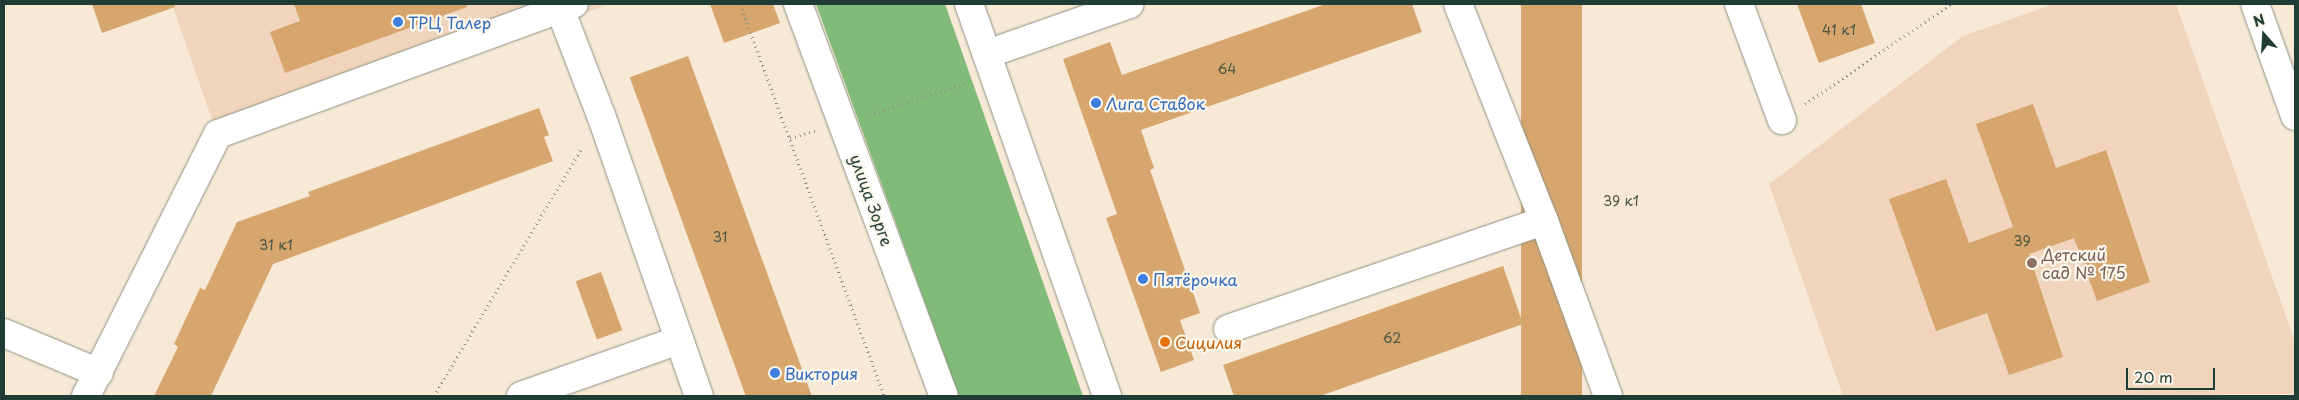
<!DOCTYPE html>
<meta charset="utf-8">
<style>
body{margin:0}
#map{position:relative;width:2299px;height:400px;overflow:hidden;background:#f7e9d5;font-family:"Playpen Sans",sans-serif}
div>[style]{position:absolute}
.built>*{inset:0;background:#f0d5bc}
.forest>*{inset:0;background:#80bb79}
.building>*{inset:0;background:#d6a66e;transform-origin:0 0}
.path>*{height:3px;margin-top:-1.5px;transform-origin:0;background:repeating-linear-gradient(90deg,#8b9384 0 1px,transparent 0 5px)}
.roads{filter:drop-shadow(0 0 1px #8b9384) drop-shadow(0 0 1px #8b9384)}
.minor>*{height:28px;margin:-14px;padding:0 14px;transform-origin:14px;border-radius:14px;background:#fff}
.major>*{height:28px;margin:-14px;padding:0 14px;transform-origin:14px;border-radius:14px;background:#fff}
.dots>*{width:14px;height:14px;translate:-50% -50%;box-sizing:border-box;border:2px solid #fbf7ec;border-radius:50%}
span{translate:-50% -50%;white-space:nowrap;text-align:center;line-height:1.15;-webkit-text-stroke:4.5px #fbf7ec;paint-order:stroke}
.number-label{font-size:14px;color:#4d5742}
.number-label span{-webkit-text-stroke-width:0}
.shop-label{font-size:16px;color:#366cbe}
.left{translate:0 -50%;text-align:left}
.street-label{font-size:16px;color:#1f3d34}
.education-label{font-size:16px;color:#785e54}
.food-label{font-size:16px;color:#c56008}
.frame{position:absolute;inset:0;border:5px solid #1f3d34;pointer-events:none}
.north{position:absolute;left:2239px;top:10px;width:50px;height:50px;-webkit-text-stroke:4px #fbf7ec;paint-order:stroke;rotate:341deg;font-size:14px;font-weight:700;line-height:20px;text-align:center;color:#1f3d34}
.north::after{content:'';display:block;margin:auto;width:18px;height:22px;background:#1f3d34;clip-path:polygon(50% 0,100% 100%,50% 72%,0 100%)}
.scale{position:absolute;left:2126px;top:368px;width:89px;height:22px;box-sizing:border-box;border:2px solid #1f3d34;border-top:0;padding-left:6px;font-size:15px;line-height:18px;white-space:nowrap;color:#1f3d34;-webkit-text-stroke:4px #fbf7ec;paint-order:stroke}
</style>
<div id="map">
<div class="built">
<i style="clip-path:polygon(172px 4px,610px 4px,220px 143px)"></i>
<i style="clip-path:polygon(2054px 4px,2176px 4px,2295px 342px,2295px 394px,1843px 396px,1769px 184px,1963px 36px)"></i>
</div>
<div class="forest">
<i style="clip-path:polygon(816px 4px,945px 4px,1083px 396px,959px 396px)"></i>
</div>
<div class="building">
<i style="clip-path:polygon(92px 4px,175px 4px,175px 7px,102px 33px)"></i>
<i style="clip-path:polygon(294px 4px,467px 4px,467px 7px,285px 73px,270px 32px,300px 21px)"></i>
<i style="clip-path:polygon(710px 4px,773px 4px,780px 23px,724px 43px)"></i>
<i style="clip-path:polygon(1326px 4px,1412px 4px,1422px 32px,1141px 130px,1154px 168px,1150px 170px,1200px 313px,1180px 320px,1194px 360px,1161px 372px,1106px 218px,1117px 214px,1063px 59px,1110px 42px,1122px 75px)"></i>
<i style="left:1521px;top:4px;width:61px;height:416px"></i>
<i style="clip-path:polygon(1797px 4px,1861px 4px,1875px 43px,1819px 63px)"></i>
<i style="left:688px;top:56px;width:361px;height:62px;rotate:70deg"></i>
<i style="clip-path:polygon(2033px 104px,2056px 168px,2106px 150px,2150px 282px,2097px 301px,2074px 238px,2029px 254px,2063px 357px,2009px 375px,1987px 313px,1936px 331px,1889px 199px,1946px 179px,1969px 243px,2013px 227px,1976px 124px)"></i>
<i style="clip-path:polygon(539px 108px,549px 135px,544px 137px,553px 161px,273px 264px,211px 396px,154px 396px,178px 347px,174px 344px,200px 288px,205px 290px,237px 222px,310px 196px,308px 192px)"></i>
<i style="clip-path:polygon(1503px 266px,1523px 324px,1320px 396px,1234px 396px,1223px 365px)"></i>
<i style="left:601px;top:272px;width:62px;height:27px;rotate:70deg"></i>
</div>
<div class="path">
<i style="left:740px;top:4px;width:418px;rotate:69.8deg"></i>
<i style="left:1805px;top:104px;width:177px;rotate:-34.4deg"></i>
<i style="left:869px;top:115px;width:103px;rotate:-18.1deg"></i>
<i style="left:790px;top:138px;width:26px;rotate:-16deg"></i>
<i style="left:434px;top:396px;width:289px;rotate:-59.2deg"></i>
</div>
<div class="roads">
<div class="minor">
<i style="left:1458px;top:4px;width:233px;rotate:68.4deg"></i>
<i style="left:1544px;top:221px;width:186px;rotate:69.9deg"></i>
<i style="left:1739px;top:4px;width:124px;rotate:69.7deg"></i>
<i style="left:2255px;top:4px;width:119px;rotate:70.3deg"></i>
<i style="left:560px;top:9px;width:114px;rotate:68.9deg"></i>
<i style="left:601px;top:115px;width:298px;rotate:70.8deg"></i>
<i style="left:987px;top:54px;width:151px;rotate:-19.3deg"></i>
<i style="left:1228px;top:329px;width:334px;rotate:-18.9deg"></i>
<i style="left:4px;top:333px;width:103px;rotate:22.8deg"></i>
<i style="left:86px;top:396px;width:293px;rotate:-63.3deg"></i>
<i style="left:218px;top:134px;width:379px;rotate:-20.1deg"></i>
<i style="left:521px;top:396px;width:168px;rotate:-19.5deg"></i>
</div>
<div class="major">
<i style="left:798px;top:4px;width:418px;rotate:69.6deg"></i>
<i style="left:969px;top:4px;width:416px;rotate:70.6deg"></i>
</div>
</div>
<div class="dots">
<i style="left:398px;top:22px;background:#3f7fe0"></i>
<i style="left:1096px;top:103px;background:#3f7fe0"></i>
<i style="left:2032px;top:263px;background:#8d6e63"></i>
<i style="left:1143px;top:279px;background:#3f7fe0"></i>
<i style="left:1165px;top:342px;background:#e8710a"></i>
<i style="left:775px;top:373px;background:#3f7fe0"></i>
</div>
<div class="number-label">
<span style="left:1839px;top:30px">41 к1</span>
<span style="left:1227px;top:69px">64</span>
<span style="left:1621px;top:201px">39 к1</span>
<span style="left:720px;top:237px">31</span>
<span style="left:2022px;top:241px">39</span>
<span style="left:276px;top:245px">31 к1</span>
<span style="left:1392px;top:338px">62</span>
</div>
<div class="shop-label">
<span class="left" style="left:408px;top:22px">ТРЦ Талер</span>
<span class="left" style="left:1106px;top:103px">Лига Ставок</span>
<span class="left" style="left:1153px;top:279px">Пятёрочка</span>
<span class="left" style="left:785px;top:373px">Виктория</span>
</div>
<div class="street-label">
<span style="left:872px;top:200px;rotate:70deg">улица Зорге</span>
</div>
<div class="education-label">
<span class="left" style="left:2042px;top:263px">Детский<br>сад № 175</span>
</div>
<div class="food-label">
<span class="left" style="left:1175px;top:342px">Сицилия</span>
</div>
<div class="frame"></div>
<div class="north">N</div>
<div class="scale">20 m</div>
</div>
